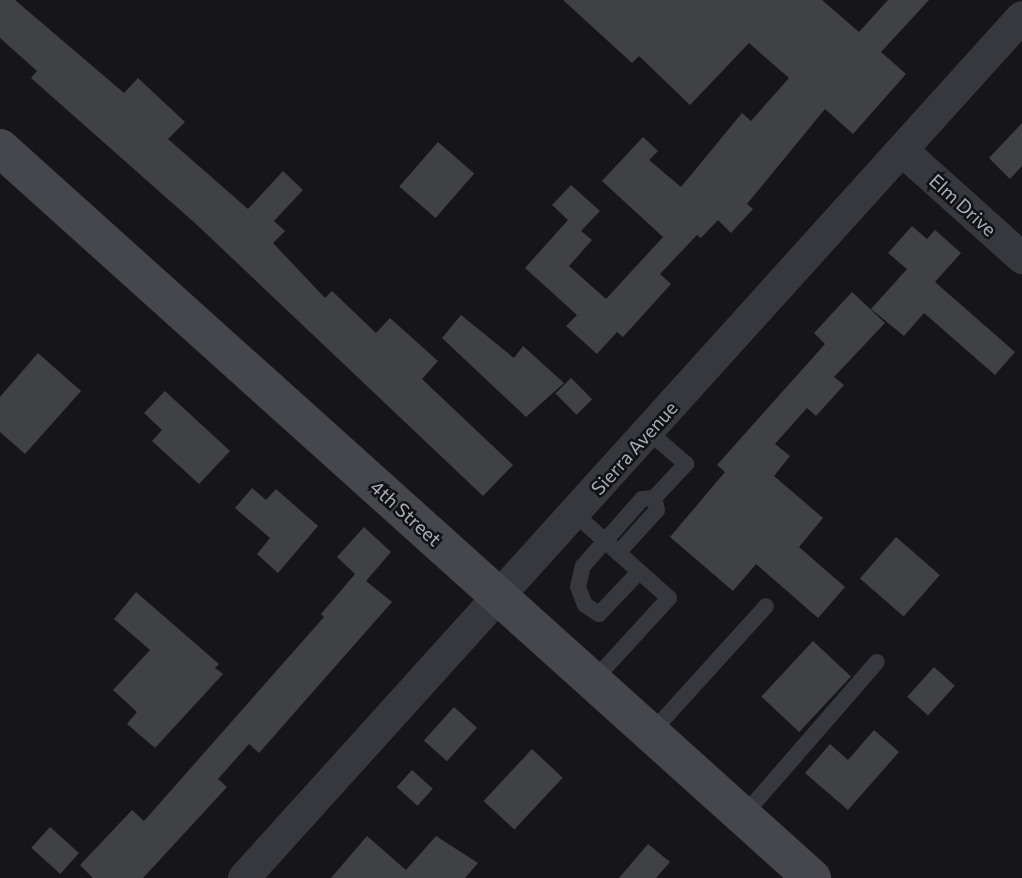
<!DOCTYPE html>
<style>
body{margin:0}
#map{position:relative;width:1022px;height:878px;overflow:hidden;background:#161618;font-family:Commissioner,sans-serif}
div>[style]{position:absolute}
.building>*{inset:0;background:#404145;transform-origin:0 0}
.lane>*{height:16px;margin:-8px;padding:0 8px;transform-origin:8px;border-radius:8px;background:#37383d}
.street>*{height:32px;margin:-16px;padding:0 16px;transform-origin:16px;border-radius:16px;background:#37383d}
.secondary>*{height:38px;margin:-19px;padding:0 19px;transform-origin:19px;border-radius:19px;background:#45474d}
span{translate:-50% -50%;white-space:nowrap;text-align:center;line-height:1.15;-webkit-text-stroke:5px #111113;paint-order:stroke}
.street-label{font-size:19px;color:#a8adb8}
</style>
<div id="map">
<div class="building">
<i style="clip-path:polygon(0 0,15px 0,124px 93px,138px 78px,185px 122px,168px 139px,248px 209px,283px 171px,303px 190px,274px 221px,285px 231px,273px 243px,325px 298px,332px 291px,376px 333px,390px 318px,438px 361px,422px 379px,513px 465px,483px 496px,196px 224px,31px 78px,37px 71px,0 38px)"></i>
<i style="clip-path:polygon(563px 0,822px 0,859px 32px,888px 0,929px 0,881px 52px,906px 74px,853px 134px,825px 109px,747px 204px,753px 209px,731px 233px,718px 220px,701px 238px,697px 235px,660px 274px,671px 284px,623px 337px,617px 332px,597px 354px,566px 326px,577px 315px,525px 268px,568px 220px,552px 205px,571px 185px,600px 211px,581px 231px,592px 240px,569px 266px,606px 299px,663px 237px,602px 181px,643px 137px,658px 151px,649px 160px,681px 187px,742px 113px,751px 121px,789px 78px,749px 43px,690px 105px,639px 56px,632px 63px)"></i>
<i style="clip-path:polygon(1022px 123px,1022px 166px,1010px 179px,989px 158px)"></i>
<i style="left:438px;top:142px;width:48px;height:59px;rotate:41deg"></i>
<i style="clip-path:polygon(912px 226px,927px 239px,935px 230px,961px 253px,935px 282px,1015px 352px,995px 375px,924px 313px,904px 336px,871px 309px,907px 269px,888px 253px)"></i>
<i style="clip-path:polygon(852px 292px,885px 323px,834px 377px,844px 385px,816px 416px,807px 408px,775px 444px,790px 456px,774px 476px,823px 518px,799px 547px,845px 587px,818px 618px,756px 564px,733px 591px,670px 537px,725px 472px,717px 465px,825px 344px,814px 333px)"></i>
<i style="clip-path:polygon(461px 315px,514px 358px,523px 346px,564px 383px,526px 417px,442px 338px)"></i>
<i style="clip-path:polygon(38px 353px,81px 391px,25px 454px,0 432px,0 397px)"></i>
<i style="left:571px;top:378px;width:30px;height:22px;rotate:45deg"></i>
<i style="clip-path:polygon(165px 391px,230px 451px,199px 484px,152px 441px,162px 430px,144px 413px)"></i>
<i style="clip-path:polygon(252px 488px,266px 500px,276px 489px,318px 526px,278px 573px,257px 554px,270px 538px,235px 508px)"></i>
<i style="clip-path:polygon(364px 527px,391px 552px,366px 581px,392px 602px,259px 753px,249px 744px,218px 779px,227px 787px,143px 878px,93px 878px,80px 865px,132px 810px,144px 821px,324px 617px,321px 614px,355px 574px,337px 557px)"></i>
<i style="left:896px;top:537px;width:58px;height:55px;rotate:41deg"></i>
<i style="clip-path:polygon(136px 592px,219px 664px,215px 668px,223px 674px,155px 748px,127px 724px,137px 712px,113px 690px,150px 650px,114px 619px)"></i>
<i style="left:813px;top:641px;width:52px;height:76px;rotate:43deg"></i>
<i style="left:934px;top:667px;width:28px;height:40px;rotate:42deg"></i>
<i style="left:454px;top:707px;width:31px;height:45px;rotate:42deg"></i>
<i style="clip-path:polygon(874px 730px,899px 752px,848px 810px,805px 773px,830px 744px,848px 760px)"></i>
<i style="left:532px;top:749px;width:42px;height:71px;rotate:43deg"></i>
<i style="left:412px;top:770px;width:28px;height:23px;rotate:42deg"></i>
<i style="left:50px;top:827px;width:39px;height:28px;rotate:42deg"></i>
<i style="clip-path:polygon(367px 836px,406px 870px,436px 836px,478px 863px,465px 878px,331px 878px)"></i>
<i style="clip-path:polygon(648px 844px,670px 862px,656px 878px,619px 878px)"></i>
</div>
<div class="lane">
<i style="left:575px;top:514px;width:126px;rotate:41.8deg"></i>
<i style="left:669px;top:598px;width:113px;rotate:132.5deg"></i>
<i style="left:618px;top:553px;width:58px;rotate:-47.8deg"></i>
<i style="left:657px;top:510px;width:12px;rotate:-104deg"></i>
<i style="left:639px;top:572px;width:58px;rotate:133.6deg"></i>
<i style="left:599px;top:614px;width:17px;rotate:-147deg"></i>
<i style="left:585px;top:605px;width:19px;rotate:-111deg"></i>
<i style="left:578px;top:587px;width:22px;rotate:-77deg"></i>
<i style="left:583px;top:566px;width:89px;rotate:-48.6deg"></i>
<i style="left:642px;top:499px;width:12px;rotate:-5deg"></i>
<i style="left:654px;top:498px;width:47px;rotate:-46.7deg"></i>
<i style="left:686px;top:464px;width:49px;rotate:-139.1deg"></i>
<i style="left:651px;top:733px;width:171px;rotate:-47.8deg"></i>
<i style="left:743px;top:816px;width:204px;rotate:-49deg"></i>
</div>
<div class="street">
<i style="left:904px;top:152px;width:159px;rotate:41.9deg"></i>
<i style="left:244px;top:878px;width:1160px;rotate:-47.9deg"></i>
</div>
<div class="secondary">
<i style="left:0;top:148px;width:1092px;rotate:41.96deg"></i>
</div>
<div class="street-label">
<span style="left:963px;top:205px;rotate:42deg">Elm Drive</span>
<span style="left:634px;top:448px;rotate:-48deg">Sierra Avenue</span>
<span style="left:406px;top:513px;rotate:42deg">4th Street</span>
</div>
</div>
